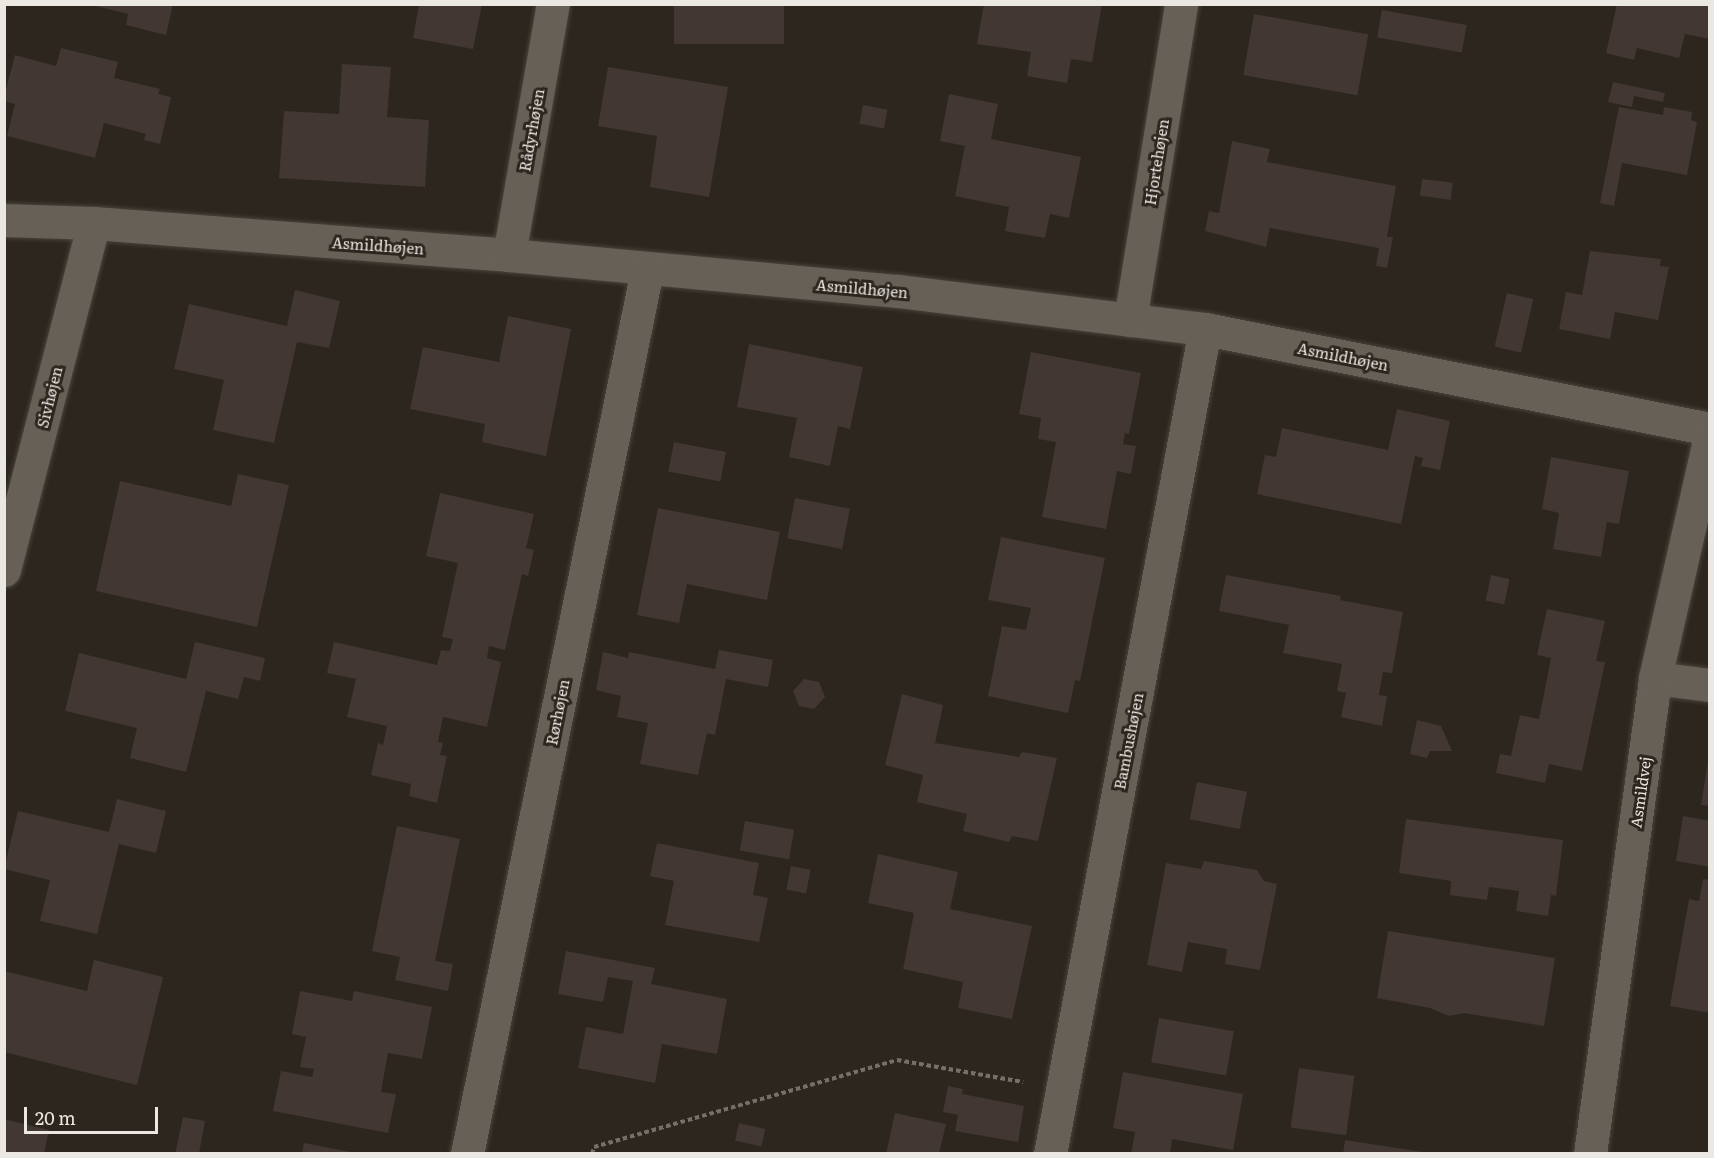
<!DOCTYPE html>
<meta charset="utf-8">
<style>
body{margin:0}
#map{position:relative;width:1714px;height:1158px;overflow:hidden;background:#2c261e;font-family:Literata,serif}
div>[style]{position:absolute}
.building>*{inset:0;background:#423733;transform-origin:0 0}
.path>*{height:4px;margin-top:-2px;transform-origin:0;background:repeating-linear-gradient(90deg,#746f68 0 4.5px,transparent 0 7.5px)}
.roads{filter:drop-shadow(0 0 2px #48433c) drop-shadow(0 0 2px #48433c)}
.minor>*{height:33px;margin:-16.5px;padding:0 16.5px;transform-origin:16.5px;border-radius:16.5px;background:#676057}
span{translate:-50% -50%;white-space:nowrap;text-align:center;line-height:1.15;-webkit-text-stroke:6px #2c261e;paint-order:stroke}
.street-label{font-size:15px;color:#ebe7e2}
.frame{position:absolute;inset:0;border:6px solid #ebe7e2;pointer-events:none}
.scale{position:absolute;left:24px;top:1107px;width:134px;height:27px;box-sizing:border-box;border:3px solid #ebe7e2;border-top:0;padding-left:8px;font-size:18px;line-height:21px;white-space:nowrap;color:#ebe7e2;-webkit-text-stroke:4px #2c261e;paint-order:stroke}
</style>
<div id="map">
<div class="building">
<i style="clip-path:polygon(173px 4px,166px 35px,126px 25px,128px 14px,92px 5px)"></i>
<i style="clip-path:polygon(419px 4px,482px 4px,473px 49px,413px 38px)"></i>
<i style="left:674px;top:4px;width:110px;height:40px"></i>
<i style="clip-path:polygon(984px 4px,1102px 4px,1092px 62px,1071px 59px,1067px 83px,1027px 76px,1031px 52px,977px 44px)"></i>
<i style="clip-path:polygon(1617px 4px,1710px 4px,1710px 39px,1685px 34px,1679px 58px,1637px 48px,1634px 60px,1606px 53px)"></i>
<i style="left:1382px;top:10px;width:86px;height:28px;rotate:10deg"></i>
<i style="left:1254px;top:14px;width:116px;height:62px;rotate:10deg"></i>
<i style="clip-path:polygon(61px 48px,118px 62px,114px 78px,160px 89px,158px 94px,171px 97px,160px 144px,144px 140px,146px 134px,104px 123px,95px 158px,7px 136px,15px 104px,4px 101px,4px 97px,15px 55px,56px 66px)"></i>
<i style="clip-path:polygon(342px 64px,391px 67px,387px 117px,429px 120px,425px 187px,279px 178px,284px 111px,339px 114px)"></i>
<i style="clip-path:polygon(608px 67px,728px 87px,709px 197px,650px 187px,657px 136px,598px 126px)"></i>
<i style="clip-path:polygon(1613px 82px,1665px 93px,1663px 102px,1634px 96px,1632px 107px,1608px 102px)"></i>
<i style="clip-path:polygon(949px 94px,998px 104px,991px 139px,1081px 157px,1069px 218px,1050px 214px,1045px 238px,1005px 231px,1009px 207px,955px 196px,965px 146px,940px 141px)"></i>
<i style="left:863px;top:105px;width:25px;height:19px;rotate:11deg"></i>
<i style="clip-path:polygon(1619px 107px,1663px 115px,1664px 107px,1692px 112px,1691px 120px,1697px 122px,1687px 175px,1622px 163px,1614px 206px,1600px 203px)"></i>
<i style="clip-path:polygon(1232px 141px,1270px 149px,1267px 162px,1396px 186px,1387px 237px,1393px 237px,1387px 268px,1376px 266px,1379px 248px,1270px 228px,1266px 247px,1205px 231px,1209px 211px,1219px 213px)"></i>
<i style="left:1422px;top:179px;width:31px;height:17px;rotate:7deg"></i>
<i style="clip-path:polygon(1590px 251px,1661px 259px,1660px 266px,1669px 267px,1658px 320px,1615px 312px,1610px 339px,1559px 329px,1566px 292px,1582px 295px)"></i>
<i style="clip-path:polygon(295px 290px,340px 301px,329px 348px,297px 342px,274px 443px,213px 430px,224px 380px,174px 369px,189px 304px,287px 326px)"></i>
<i style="left:1507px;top:293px;width:27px;height:55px;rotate:13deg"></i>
<i style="clip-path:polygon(508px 316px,571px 329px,546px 456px,482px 442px,485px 424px,410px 409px,423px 347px,499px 362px)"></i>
<i style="clip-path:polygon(749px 344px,863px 367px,850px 429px,838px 426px,830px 466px,789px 457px,797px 418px,737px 407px)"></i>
<i style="clip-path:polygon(1031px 352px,1141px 373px,1129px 434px,1125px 433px,1123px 444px,1136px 446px,1131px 474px,1117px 471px,1106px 529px,1042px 517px,1056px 442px,1038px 439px,1041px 418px,1019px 414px)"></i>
<i style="clip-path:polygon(1397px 409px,1450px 421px,1440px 470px,1421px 466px,1423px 458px,1415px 456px,1401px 524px,1257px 494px,1265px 455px,1276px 457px,1282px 428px,1388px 450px)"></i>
<i style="left:674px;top:442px;width:53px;height:30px;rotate:11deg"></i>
<i style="clip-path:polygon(1551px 457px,1629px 471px,1619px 524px,1607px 522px,1601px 557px,1553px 549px,1559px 513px,1542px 509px)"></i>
<i style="clip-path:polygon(238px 474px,289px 485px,257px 627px,96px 591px,120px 481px,231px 506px)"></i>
<i style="clip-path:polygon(440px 493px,534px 514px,526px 548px,534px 550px,528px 576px,522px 574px,505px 650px,489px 646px,487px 658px,501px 662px,487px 727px,443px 717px,438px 742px,443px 743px,440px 755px,447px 756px,437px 803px,409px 796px,411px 784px,371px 775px,378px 743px,383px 745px,387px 726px,347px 717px,356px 679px,327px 673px,334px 642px,437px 665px,441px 650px,450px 651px,453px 639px,442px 637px,458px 563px,426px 556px)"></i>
<i style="left:795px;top:498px;width:56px;height:41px;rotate:11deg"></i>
<i style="clip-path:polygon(658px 508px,780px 532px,767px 600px,687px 584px,679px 623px,637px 615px)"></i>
<i style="clip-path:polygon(1001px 537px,1105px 558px,1080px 681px,1075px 680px,1068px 713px,988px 696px,1002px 626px,1026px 630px,1031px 608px,988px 600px)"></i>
<i style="clip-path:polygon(1226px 575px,1341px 596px,1340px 600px,1403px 612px,1392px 673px,1383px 672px,1379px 695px,1387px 696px,1382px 726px,1341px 717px,1346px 693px,1337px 691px,1342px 664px,1283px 653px,1289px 625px,1219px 611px)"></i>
<i style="left:1491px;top:575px;width:19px;height:26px;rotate:12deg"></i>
<i style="clip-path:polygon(1547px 609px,1605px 621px,1596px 661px,1605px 662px,1582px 771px,1549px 764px,1545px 783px,1496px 773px,1500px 754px,1511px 756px,1520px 715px,1539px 719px,1551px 658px,1537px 655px)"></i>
<i style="clip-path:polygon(195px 642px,265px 658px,260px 681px,244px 677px,238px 699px,206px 691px,186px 772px,130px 758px,137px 728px,65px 711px,79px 653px,186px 679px)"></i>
<i style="clip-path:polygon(719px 650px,773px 660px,768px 687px,726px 679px,715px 735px,707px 733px,698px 775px,640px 764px,648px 723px,617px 717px,621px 696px,596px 690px,603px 652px,628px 658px,629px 652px,715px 669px)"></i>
<i style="clip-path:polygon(804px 679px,819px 682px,825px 697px,814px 709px,799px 706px,793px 691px)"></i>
<i style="clip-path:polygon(902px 694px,943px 705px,935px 743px,1019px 757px,1022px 752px,1057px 758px,1038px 841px,1012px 836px,1009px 842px,963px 831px,967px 814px,917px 802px,923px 775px,885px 765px)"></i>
<i style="clip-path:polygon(1417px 720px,1441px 726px,1452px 751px,1430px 751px,1427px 758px,1410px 754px)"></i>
<i style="clip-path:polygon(1708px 761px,1710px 761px,1710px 806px,1701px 805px)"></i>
<i style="left:1197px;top:782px;width:51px;height:38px;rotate:11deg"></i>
<i style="clip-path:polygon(117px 799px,166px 811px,156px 853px,119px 844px,97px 934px,40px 921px,50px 880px,4px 869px,18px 811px,109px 832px)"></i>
<i style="clip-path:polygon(1683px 816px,1710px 821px,1710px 867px,1676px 861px)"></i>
<i style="clip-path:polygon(1406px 819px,1563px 840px,1556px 896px,1551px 895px,1548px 916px,1516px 911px,1519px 891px,1489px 887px,1487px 900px,1450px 895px,1451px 881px,1399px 873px)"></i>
<i style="left:745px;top:821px;width:50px;height:30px;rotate:10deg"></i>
<i style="clip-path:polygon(397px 826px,460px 839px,435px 961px,453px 964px,448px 991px,395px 980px,400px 957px,372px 951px)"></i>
<i style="clip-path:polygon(657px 843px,759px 863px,753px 895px,768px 898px,759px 942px,665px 925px,674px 881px,650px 876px)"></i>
<i style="clip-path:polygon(878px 854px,958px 872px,950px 909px,1032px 926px,1012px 1019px,958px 1008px,963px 982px,903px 969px,914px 913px,868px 903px)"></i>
<i style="clip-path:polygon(1204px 861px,1257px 870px,1264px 881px,1277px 884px,1260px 970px,1225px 964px,1227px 949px,1188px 942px,1182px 972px,1147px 965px,1166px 863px,1201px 869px)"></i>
<i style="left:791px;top:866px;width:20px;height:24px;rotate:11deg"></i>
<i style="clip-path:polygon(1703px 879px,1710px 880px,1710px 1013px,1670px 1006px,1689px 899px,1699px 901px)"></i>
<i style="clip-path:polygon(1388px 931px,1555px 958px,1544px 1026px,1464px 1013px,1449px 1016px,1430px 1008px,1377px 998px)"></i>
<i style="clip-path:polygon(566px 951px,655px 968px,651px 984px,727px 999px,717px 1054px,662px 1044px,655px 1083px,578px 1068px,586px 1027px,623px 1034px,633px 981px,608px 977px,603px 1002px,558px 994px)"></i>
<i style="clip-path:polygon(94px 960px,163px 977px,137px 1085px,4px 1052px,4px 971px,87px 991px)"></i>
<i style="clip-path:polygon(300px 991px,352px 1001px,354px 991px,432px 1007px,422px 1059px,388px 1053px,381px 1092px,396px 1094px,388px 1133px,273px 1111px,281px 1071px,312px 1077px,314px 1069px,300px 1067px,306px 1037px,292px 1034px)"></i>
<i style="left:1159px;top:1018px;width:76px;height:45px;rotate:10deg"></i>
<i style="left:1299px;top:1068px;width:56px;height:60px;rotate:8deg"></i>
<i style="clip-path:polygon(1123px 1072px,1243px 1094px,1233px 1150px,1172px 1139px,1170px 1154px,1131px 1154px,1135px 1132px,1113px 1128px)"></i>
<i style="clip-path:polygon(948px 1086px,963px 1089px,962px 1094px,1024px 1106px,1018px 1142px,955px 1131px,958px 1115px,943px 1112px)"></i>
<i style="clip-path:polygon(895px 1113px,946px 1124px,939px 1154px,886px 1154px)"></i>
<i style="clip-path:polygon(183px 1117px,205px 1121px,199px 1154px,175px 1154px)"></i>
<i style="clip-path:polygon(4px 1119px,49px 1130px,44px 1154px,4px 1154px)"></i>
<i style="left:739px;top:1123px;width:27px;height:18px;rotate:13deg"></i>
<i style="clip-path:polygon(1345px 1140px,1423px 1152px,1423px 1154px,1343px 1154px)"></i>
<i style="clip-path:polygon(304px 1143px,351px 1152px,351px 1154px,302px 1154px)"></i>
</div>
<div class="path">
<i style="left:592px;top:1154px;width:7px;rotate:-74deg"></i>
<i style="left:594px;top:1147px;width:315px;rotate:-16deg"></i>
<i style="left:897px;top:1060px;width:128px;rotate:9.9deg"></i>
</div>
<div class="roads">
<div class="minor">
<i style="left:4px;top:220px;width:90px;rotate:1.9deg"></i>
<i style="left:94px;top:223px;width:416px;rotate:4.4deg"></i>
<i style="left:509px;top:255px;width:391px;rotate:5.3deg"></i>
<i style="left:898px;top:291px;width:309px;rotate:7.1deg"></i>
<i style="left:1205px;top:329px;width:515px;rotate:11.2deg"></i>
<i style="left:509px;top:255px;width:255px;rotate:-80.1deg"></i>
<i style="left:1130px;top:320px;width:320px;rotate:-80.8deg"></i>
<i style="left:4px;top:570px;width:358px;rotate:-75.5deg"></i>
<i style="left:1655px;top:678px;width:55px;rotate:7.3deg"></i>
<i style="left:467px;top:1154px;width:902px;rotate:-78.49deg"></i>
<i style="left:1050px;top:1154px;width:839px;rotate:-79.36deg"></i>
<i style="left:1590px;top:1154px;width:480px;rotate:-82.2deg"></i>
<i style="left:1655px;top:678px;width:249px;rotate:-77.2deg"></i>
</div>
</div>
<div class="street-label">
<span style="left:531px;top:130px;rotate:-80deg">Rådyrhøjen</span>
<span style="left:1156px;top:162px;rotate:-81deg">Hjortehøjen</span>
<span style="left:378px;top:245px;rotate:4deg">Asmildhøjen</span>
<span style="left:862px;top:288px;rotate:5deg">Asmildhøjen</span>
<span style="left:1343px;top:356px;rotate:11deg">Asmildhøjen</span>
<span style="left:49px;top:397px;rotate:-76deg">Sivhøjen</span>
<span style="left:557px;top:712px;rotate:-79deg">Rørhøjen</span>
<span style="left:1128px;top:741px;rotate:-79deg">Bambushøjen</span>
<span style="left:1640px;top:792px;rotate:-82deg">Asmildvej</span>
</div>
<div class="frame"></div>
<div class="scale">20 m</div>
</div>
